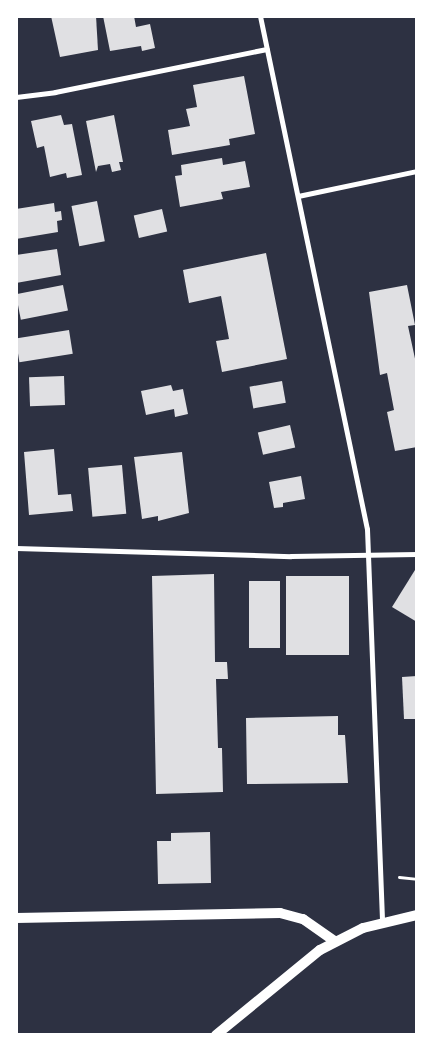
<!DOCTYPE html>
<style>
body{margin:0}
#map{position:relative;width:433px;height:1051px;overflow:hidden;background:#2d3142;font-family:"Crimson Pro",serif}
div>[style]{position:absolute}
.building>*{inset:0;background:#e0e0e3;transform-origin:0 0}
.path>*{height:3px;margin:-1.5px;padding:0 1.5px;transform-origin:1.5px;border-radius:1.5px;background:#fff}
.minor>*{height:5px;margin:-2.5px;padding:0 2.5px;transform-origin:2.5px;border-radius:2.5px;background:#fff}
.secondary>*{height:10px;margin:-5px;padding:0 5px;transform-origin:5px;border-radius:5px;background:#fff}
span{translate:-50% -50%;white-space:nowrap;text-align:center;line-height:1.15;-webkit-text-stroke:5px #fff;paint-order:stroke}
.frame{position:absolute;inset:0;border:18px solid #fff;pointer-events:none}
</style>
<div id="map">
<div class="building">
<i style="clip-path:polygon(51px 16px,96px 16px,98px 50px,60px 57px)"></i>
<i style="clip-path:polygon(103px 16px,134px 16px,136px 27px,150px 24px,155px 48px,142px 51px,141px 46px,110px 51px)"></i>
<i style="clip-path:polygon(244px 76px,255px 134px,229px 139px,230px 145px,172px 155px,168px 130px,190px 126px,186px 109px,197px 107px,193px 85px)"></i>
<i style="clip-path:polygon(61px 115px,64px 125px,72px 124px,82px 175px,67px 178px,66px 173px,50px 177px,44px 146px,37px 148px,31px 121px)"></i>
<i style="clip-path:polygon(114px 115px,123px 162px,119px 162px,121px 170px,112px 172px,110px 164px,98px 166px,96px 172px,86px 121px)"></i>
<i style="clip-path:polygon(222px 158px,223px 165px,245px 161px,250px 187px,221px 192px,223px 199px,180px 207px,175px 176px,182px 175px,181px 165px)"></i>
<i style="left:97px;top:201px;width:41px;height:26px;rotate:79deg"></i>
<i style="clip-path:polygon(54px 203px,55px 212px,61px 211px,62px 220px,57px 221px,58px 232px,16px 239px,16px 209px)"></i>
<i style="left:162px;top:209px;width:23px;height:29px;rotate:77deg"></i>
<i style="clip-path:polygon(57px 249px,61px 275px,16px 283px,16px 255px)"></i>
<i style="clip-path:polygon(266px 253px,287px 359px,222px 372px,216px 341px,229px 339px,221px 296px,189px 303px,183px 270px)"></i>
<i style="left:63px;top:285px;width:26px;height:48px;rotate:79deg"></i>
<i style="clip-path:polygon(407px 285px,415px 325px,408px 326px,417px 368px,417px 447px,395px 451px,387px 412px,394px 410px,387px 373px,380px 375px,369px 292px)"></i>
<i style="left:69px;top:330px;width:24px;height:54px;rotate:81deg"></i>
<i style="left:64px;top:376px;width:29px;height:35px;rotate:88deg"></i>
<i style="left:282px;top:381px;width:22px;height:33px;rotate:80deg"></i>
<i style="clip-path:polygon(171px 385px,173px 391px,183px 389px,188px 414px,175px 417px,174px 409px,146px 415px,141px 391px)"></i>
<i style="left:290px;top:425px;width:23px;height:33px;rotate:77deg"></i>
<i style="clip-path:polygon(54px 449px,58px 495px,71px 494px,73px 511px,29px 515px,24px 452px)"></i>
<i style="clip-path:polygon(182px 452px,189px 513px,158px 521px,158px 516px,142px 519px,134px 457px)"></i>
<i style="left:122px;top:465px;width:49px;height:34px;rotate:85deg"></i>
<i style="clip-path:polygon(301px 476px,305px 499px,283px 503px,283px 507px,274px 508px,269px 482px)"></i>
<i style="clip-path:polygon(415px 570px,417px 571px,417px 622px,392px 607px)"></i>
<i style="clip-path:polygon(214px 574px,215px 662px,227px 662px,228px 679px,216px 679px,218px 748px,222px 748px,223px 792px,156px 794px,152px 576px)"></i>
<i style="left:286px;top:576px;width:63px;height:79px"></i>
<i style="left:249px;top:581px;width:31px;height:67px"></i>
<i style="clip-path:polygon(417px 676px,417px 719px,404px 719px,402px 677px)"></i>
<i style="clip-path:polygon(338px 716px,338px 735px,345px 735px,348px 783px,247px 784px,246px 718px)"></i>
<i style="clip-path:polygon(210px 832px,211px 883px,158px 884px,157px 841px,171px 841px,171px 833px)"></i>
</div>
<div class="path">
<i style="left:399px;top:877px;width:18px;rotate:6deg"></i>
</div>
<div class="minor">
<i style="left:260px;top:16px;width:524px;rotate:78.22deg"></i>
<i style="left:367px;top:529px;width:392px;rotate:87.8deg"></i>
<i style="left:16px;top:97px;width:39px;rotate:-7deg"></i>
<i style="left:55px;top:92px;width:216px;rotate:-11.5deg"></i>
<i style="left:298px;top:196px;width:122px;rotate:-11.9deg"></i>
<i style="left:16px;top:548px;width:275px;rotate:1.7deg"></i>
<i style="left:291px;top:556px;width:126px;rotate:-0.9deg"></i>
</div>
<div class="secondary">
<i style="left:16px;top:918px;width:264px;rotate:-1.1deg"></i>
<i style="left:280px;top:913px;width:24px;rotate:15deg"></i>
<i style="left:303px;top:919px;width:39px;rotate:35deg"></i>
<i style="left:216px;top:1035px;width:134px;rotate:-39.3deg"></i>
<i style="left:320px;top:950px;width:48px;rotate:-27.1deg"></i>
<i style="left:363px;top:928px;width:56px;rotate:-13.5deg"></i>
</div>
<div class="frame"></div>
</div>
